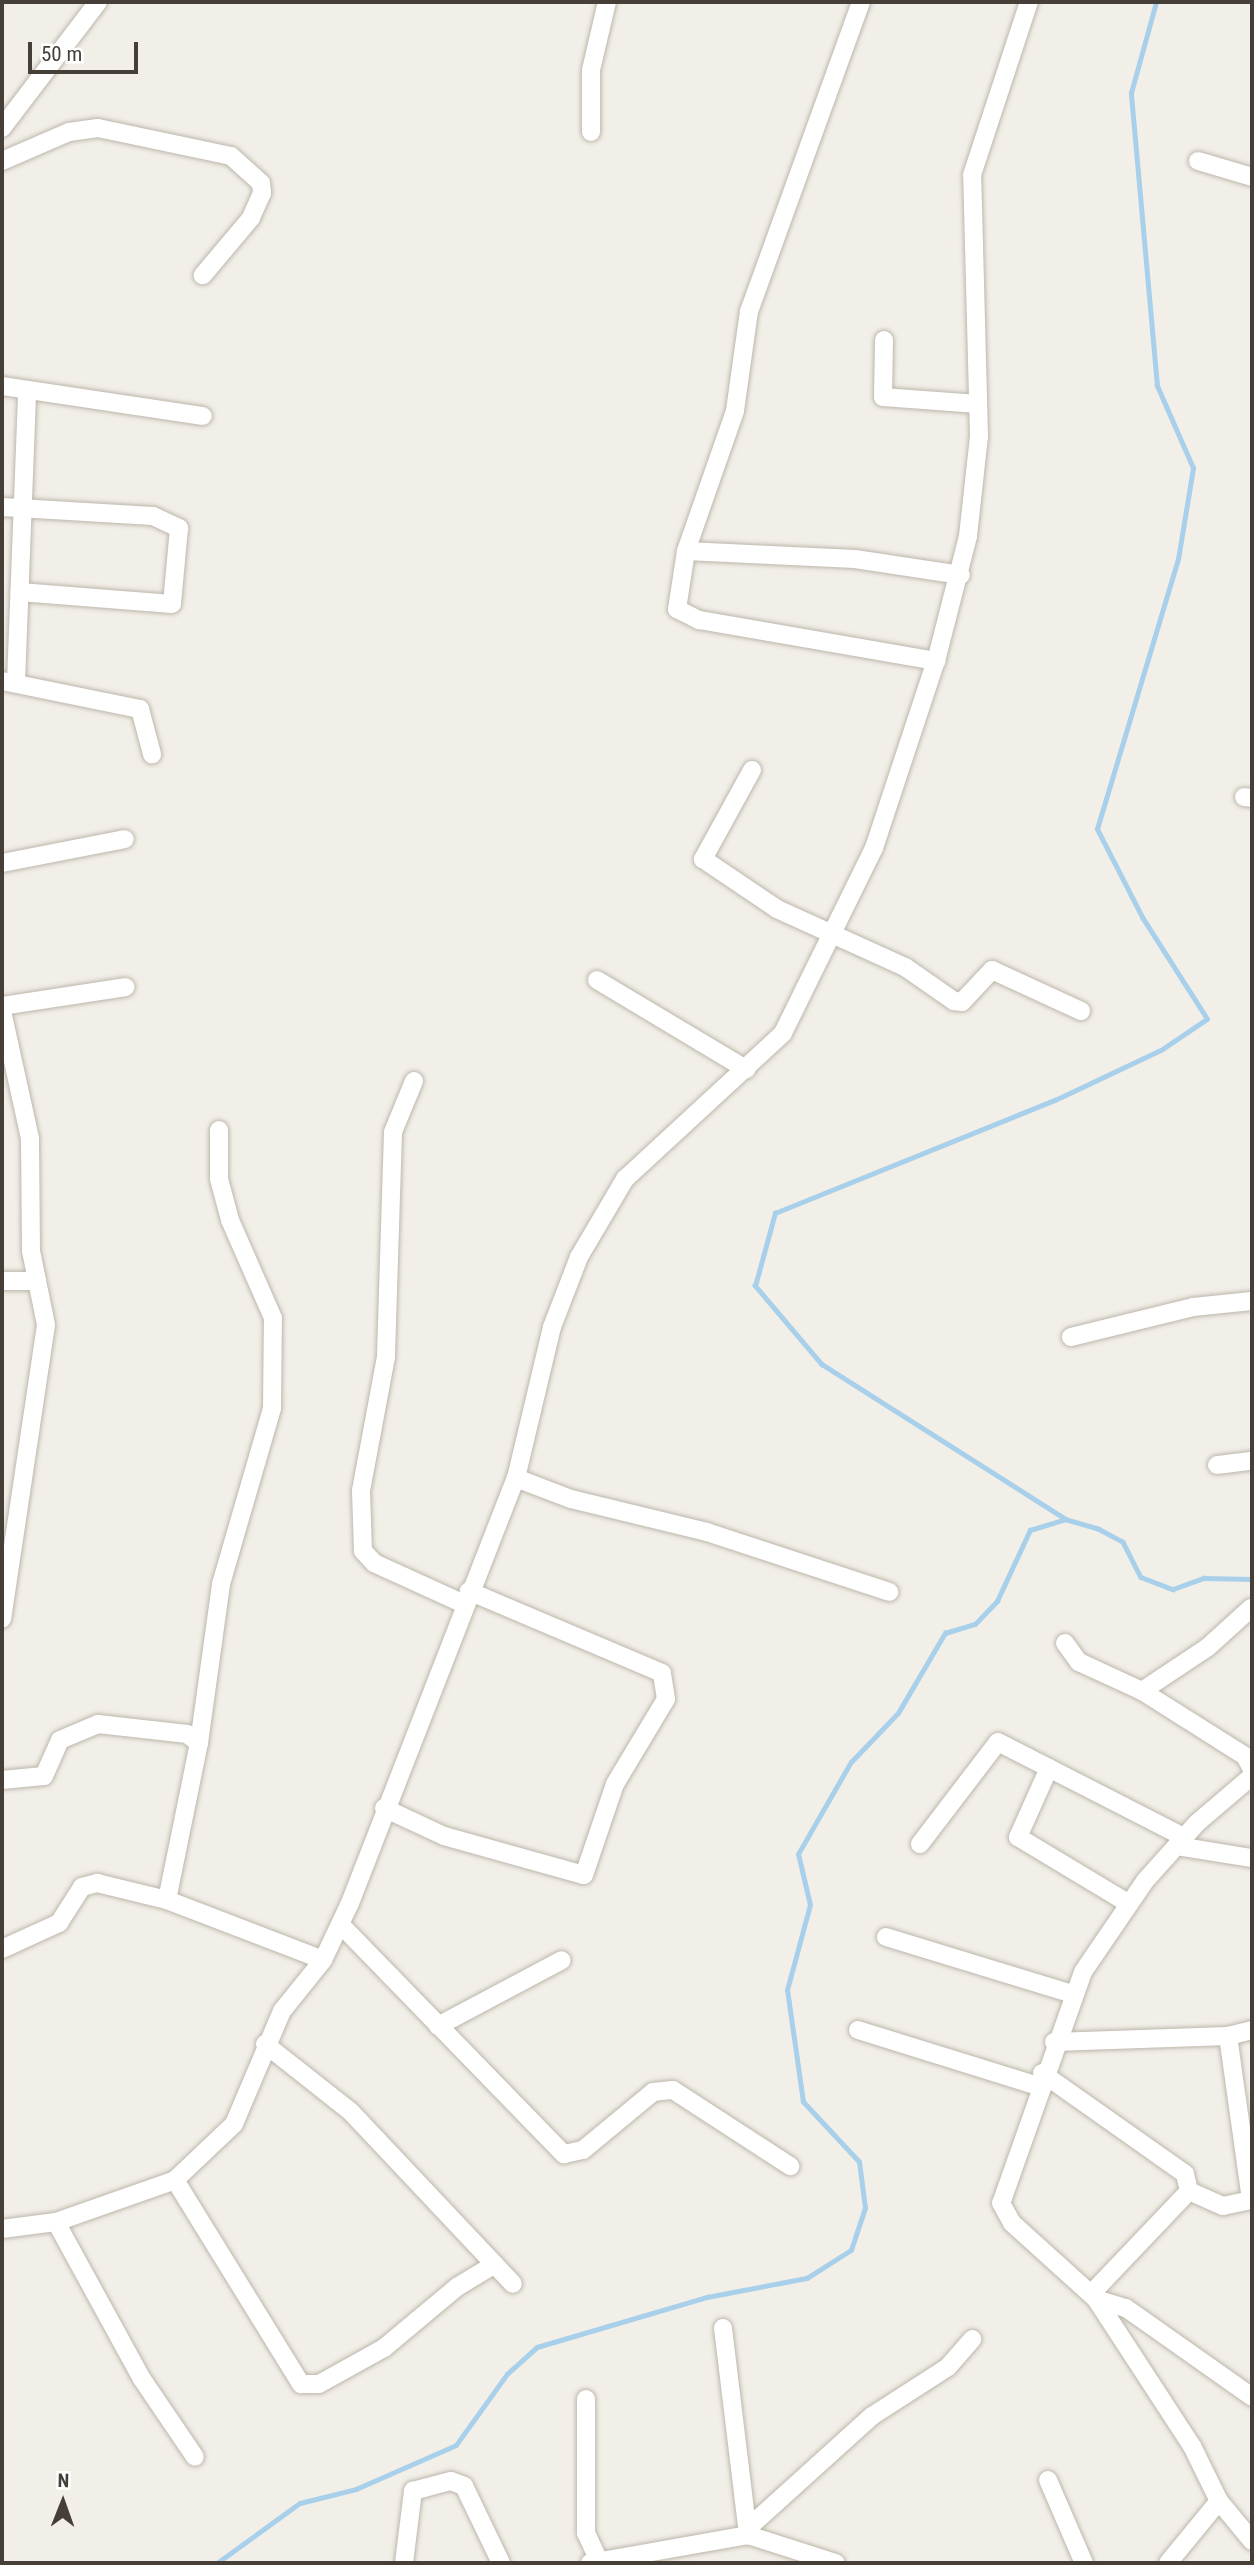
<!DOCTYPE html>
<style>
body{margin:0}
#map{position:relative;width:1254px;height:2565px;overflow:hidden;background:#f2efe8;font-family:"Roboto Condensed",sans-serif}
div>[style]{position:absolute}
.stream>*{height:4.5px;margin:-2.25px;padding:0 2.25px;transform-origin:2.25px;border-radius:2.25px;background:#a9d0ea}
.roads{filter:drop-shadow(0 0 2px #bdb6ab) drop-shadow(0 0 2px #bdb6ab)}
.street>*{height:18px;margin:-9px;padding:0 9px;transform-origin:9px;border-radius:9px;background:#fff}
span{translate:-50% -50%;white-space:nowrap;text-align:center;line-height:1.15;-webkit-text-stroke:7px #fff;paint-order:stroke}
.frame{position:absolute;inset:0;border:4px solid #453f37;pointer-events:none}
.north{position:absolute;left:28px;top:2467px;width:70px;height:70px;-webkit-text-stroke:5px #fff;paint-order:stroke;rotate:1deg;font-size:19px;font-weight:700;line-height:28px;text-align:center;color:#453f37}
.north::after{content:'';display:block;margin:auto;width:24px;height:32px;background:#453f37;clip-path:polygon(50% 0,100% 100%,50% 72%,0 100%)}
.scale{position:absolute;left:28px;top:42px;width:110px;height:32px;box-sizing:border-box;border:4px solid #453f37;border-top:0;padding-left:9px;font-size:21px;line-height:24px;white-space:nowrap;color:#453f37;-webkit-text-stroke:5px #fff;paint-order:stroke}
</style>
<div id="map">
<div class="stream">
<i style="left:1065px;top:1519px;width:288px;rotate:-147.6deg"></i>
<i style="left:822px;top:1365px;width:104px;rotate:-130.3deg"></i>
<i style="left:755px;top:1286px;width:76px;rotate:-74.7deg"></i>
<i style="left:775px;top:1213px;width:302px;rotate:-22deg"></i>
<i style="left:1055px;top:1100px;width:117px;rotate:-25.3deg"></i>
<i style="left:1161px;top:1050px;width:55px;rotate:-34deg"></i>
<i style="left:1207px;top:1019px;width:119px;rotate:-122.6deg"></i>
<i style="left:1143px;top:919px;width:101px;rotate:-117.1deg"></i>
<i style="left:1097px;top:829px;width:282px;rotate:-73.3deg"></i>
<i style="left:1178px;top:559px;width:92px;rotate:-80.6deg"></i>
<i style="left:1193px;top:468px;width:90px;rotate:-113.7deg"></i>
<i style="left:1157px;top:386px;width:294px;rotate:-95.1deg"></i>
<i style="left:1131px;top:93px;width:94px;rotate:-74.6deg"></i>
<i style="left:217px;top:2563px;width:102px;rotate:-35.9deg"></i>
<i style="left:300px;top:2503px;width:58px;rotate:-14deg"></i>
<i style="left:356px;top:2489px;width:109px;rotate:-23.7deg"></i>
<i style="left:456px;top:2445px;width:87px;rotate:-54.3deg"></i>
<i style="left:507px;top:2374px;width:40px;rotate:-42deg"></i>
<i style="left:537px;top:2347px;width:177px;rotate:-16.4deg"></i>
<i style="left:707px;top:2297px;width:102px;rotate:-10.8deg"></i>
<i style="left:807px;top:2278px;width:52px;rotate:-32.5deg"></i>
<i style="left:851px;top:2250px;width:44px;rotate:-71.6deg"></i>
<i style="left:865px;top:2208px;width:46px;rotate:-97.4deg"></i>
<i style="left:859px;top:2162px;width:82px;rotate:-133deg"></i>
<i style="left:803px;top:2102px;width:113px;rotate:-98.1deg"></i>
<i style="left:787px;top:1990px;width:88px;rotate:-74.9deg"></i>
<i style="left:810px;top:1905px;width:52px;rotate:-103.2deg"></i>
<i style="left:798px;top:1854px;width:106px;rotate:-60.1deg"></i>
<i style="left:851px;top:1762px;width:68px;rotate:-46.2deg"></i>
<i style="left:898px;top:1713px;width:93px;rotate:-59.6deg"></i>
<i style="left:945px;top:1633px;width:31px;rotate:-17deg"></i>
<i style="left:975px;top:1624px;width:32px;rotate:-46deg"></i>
<i style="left:997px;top:1601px;width:78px;rotate:-65.1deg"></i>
<i style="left:1030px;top:1530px;width:37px;rotate:-17deg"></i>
<i style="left:1065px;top:1519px;width:35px;rotate:16deg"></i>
<i style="left:1099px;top:1529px;width:27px;rotate:28deg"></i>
<i style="left:1123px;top:1542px;width:39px;rotate:63deg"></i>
<i style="left:1141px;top:1577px;width:34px;rotate:21deg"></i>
<i style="left:1173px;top:1589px;width:33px;rotate:-20deg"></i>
<i style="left:1204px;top:1578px;width:48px;rotate:1.2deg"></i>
</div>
<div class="roads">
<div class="street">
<i style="left:861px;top:2px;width:329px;rotate:109.9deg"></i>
<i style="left:749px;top:311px;width:101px;rotate:98deg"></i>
<i style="left:735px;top:411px;width:148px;rotate:109.3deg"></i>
<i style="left:686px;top:551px;width:59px;rotate:98.8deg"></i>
<i style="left:677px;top:609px;width:25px;rotate:27deg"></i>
<i style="left:699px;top:620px;width:241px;rotate:9.8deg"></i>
<i style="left:2px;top:128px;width:158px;rotate:-52.7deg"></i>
<i style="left:591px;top:132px;width:62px;rotate:-90deg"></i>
<i style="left:591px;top:70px;width:70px;rotate:-76.8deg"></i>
<i style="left:2px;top:161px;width:73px;rotate:-23.4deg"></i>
<i style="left:69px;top:132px;width:29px;rotate:-8deg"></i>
<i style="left:98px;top:128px;width:136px;rotate:11.9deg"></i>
<i style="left:231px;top:156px;width:40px;rotate:42deg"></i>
<i style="left:261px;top:183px;width:10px;rotate:84deg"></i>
<i style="left:262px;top:193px;width:27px;rotate:114deg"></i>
<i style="left:251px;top:218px;width:75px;rotate:130.1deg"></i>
<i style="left:1198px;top:161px;width:56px;rotate:16.5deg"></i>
<i style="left:884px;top:340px;width:57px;rotate:91deg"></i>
<i style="left:883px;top:397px;width:95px;rotate:4.2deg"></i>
<i style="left:2px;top:386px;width:203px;rotate:8.5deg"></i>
<i style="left:2px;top:507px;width:151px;rotate:3.4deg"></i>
<i style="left:153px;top:516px;width:29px;rotate:25deg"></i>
<i style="left:179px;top:528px;width:76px;rotate:95.3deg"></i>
<i style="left:172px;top:604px;width:153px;rotate:-175.5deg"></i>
<i style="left:686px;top:551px;width:169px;rotate:2.7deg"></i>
<i style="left:855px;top:559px;width:107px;rotate:8.6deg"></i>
<i style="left:2px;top:681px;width:141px;rotate:11.5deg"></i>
<i style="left:140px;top:709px;width:47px;rotate:75.1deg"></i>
<i style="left:16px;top:682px;width:290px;rotate:-87.8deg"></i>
<i style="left:752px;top:770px;width:102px;rotate:118.8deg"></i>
<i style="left:703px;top:859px;width:89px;rotate:34deg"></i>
<i style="left:777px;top:909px;width:141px;rotate:24.4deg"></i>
<i style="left:905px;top:967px;width:60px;rotate:34.8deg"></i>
<i style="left:954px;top:1001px;width:8px;rotate:7deg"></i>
<i style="left:962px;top:1002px;width:44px;rotate:-46.8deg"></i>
<i style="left:992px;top:970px;width:98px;rotate:24.7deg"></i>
<i style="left:1244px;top:797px;width:8px;rotate:7deg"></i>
<i style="left:2px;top:863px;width:125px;rotate:-11deg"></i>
<i style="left:597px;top:980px;width:174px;rotate:30.9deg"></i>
<i style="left:2px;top:1006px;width:125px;rotate:-8.7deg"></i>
<i style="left:2px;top:1011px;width:130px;rotate:77.6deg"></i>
<i style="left:30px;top:1138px;width:113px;rotate:89.5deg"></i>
<i style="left:31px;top:1251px;width:76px;rotate:78.5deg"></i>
<i style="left:46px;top:1325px;width:297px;rotate:98.5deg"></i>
<i style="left:414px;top:1081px;width:55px;rotate:112.4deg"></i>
<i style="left:393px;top:1132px;width:225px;rotate:91.8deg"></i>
<i style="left:386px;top:1357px;width:136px;rotate:100.6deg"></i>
<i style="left:361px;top:1491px;width:60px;rotate:88.1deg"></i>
<i style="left:363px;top:1551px;width:16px;rotate:47deg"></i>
<i style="left:374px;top:1563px;width:99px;rotate:24.5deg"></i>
<i style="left:2px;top:1281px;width:35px"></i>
<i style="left:1071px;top:1337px;width:126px;rotate:-13.8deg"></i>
<i style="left:1193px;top:1307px;width:59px;rotate:-5.8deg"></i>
<i style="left:1217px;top:1465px;width:35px;rotate:-7deg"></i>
<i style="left:516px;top:1478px;width:59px;rotate:20.9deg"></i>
<i style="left:571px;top:1499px;width:140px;rotate:13.6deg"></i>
<i style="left:707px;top:1532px;width:192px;rotate:18.2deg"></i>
<i style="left:1065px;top:1643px;width:24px;rotate:54deg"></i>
<i style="left:1079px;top:1662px;width:69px;rotate:24.7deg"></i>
<i style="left:1142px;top:1691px;width:122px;rotate:32.3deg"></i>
<i style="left:1245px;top:1756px;width:15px;rotate:62deg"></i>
<i style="left:1142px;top:1691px;width:79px;rotate:-33.7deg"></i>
<i style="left:1208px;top:1647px;width:58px;rotate:-42.2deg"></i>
<i style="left:1049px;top:1768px;width:76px;rotate:114.2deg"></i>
<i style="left:1018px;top:1837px;width:128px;rotate:31deg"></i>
<i style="left:1252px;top:1776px;width:72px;rotate:139.5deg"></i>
<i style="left:1197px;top:1823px;width:78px;rotate:131.9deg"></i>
<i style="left:1145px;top:1881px;width:110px;rotate:124.3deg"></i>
<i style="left:1083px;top:1972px;width:245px;rotate:109.5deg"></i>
<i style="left:1001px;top:2203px;width:23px;rotate:61deg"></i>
<i style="left:1012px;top:2223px;width:113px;rotate:42.1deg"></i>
<i style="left:1096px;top:2299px;width:176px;rotate:56.9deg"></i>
<i style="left:1192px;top:2446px;width:61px;rotate:63.9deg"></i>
<i style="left:1219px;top:2501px;width:52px;rotate:50.5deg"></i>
<i style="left:2px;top:1780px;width:42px;rotate:-5.4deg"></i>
<i style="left:44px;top:1776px;width:39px;rotate:-66deg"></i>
<i style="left:60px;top:1740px;width:41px;rotate:-22.8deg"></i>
<i style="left:98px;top:1724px;width:90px;rotate:6.4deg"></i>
<i style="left:187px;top:1734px;width:15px;rotate:37deg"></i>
<i style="left:384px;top:1808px;width:66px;rotate:25deg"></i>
<i style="left:444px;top:1836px;width:145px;rotate:15.6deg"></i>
<i style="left:584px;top:1875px;width:96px;rotate:-71.2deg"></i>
<i style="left:615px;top:1784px;width:99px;rotate:-59deg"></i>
<i style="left:666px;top:1699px;width:26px;rotate:-99deg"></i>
<i style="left:662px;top:1673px;width:210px;rotate:-157deg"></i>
<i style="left:920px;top:1844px;width:128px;rotate:-52.6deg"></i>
<i style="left:998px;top:1742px;width:209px;rotate:27.1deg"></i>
<i style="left:1177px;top:1846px;width:76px;rotate:9.1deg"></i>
<i style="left:167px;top:1900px;width:160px;rotate:-78.5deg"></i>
<i style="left:199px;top:1743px;width:161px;rotate:-82.1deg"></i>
<i style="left:221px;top:1584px;width:183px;rotate:-73.8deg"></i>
<i style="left:272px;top:1408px;width:90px;rotate:-89.4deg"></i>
<i style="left:273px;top:1318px;width:107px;rotate:-113.7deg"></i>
<i style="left:230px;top:1220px;width:42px;rotate:-105deg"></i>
<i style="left:219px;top:1179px;width:49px;rotate:-90deg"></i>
<i style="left:341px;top:1925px;width:320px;rotate:45.8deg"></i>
<i style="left:564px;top:2154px;width:19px;rotate:-12deg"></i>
<i style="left:583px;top:2150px;width:91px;rotate:-39.6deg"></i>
<i style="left:653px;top:2092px;width:20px;rotate:-6deg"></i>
<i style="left:673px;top:2090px;width:140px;rotate:33deg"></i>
<i style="left:886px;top:1937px;width:195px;rotate:17deg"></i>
<i style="left:2px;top:1949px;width:63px;rotate:-24.5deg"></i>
<i style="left:59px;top:1923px;width:43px;rotate:-57.4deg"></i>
<i style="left:82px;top:1887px;width:16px;rotate:-15deg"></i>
<i style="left:97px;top:1883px;width:72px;rotate:13.7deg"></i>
<i style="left:167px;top:1900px;width:167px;rotate:21deg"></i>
<i style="left:438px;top:2026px;width:140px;rotate:-28deg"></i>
<i style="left:858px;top:2030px;width:189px;rotate:17.3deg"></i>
<i style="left:1228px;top:2036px;width:25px;rotate:-14deg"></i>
<i style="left:1054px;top:2042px;width:174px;rotate:-2deg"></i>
<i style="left:1228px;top:2036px;width:166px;rotate:82deg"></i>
<i style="left:265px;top:2044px;width:110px;rotate:38.3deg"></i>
<i style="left:351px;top:2112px;width:236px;rotate:46.7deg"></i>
<i style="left:1042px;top:2073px;width:175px;rotate:35.2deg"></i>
<i style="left:1185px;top:2174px;width:17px;rotate:77deg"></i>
<i style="left:1189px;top:2191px;width:37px;rotate:24deg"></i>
<i style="left:1223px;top:2206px;width:30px;rotate:-12deg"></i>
<i style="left:175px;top:2180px;width:240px;rotate:58.3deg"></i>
<i style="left:301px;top:2384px;width:18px"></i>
<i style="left:319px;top:2384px;width:74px;rotate:-29deg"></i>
<i style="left:384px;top:2348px;width:95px;rotate:-39.9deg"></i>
<i style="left:457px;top:2287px;width:44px;rotate:-31.2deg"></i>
<i style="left:56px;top:2222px;width:179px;rotate:61.3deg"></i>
<i style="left:142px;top:2379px;width:94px;rotate:55.8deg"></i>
<i style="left:2px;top:2229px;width:54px;rotate:-7.4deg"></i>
<i style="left:56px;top:2222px;width:126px;rotate:-19.4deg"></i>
<i style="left:175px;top:2180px;width:81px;rotate:-43.5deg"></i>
<i style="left:234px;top:2124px;width:123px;rotate:-67deg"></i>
<i style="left:282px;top:2011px;width:65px;rotate:-51.2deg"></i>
<i style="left:323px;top:1960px;width:63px;rotate:-64.7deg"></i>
<i style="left:350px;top:1903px;width:456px;rotate:-68.7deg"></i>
<i style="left:516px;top:1478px;width:155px;rotate:-76.6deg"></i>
<i style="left:552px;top:1327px;width:75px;rotate:-68.9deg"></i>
<i style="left:579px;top:1257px;width:91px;rotate:-59.5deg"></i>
<i style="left:625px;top:1179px;width:215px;rotate:-42.7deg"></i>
<i style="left:783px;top:1033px;width:206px;rotate:-63.8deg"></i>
<i style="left:874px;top:848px;width:197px;rotate:-71.7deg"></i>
<i style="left:936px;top:661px;width:129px;rotate:-75.6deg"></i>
<i style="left:968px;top:536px;width:101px;rotate:-83.7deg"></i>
<i style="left:979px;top:436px;width:261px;rotate:-91.5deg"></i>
<i style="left:972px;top:175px;width:182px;rotate:-71.8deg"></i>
<i style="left:1091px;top:2294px;width:142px;rotate:-46.4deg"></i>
<i style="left:1096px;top:2299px;width:31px;rotate:17deg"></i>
<i style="left:1126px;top:2308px;width:154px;rotate:35.2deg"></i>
<i style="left:723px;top:2328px;width:209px;rotate:83.1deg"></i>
<i style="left:586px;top:2399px;width:134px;rotate:90deg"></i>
<i style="left:586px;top:2533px;width:31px;rotate:65deg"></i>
<i style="left:1048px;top:2480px;width:90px;rotate:66.6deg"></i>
<i style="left:748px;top:2528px;width:167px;rotate:-42.1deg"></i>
<i style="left:872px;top:2416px;width:90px;rotate:-32.8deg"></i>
<i style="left:948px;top:2367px;width:37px;rotate:-49deg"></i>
<i style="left:404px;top:2563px;width:73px;rotate:-82.9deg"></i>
<i style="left:413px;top:2491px;width:39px;rotate:-15deg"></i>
<i style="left:451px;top:2481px;width:14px;rotate:21deg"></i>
<i style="left:464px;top:2486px;width:85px;rotate:64.3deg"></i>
<i style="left:590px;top:2563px;width:160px;rotate:-10deg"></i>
<i style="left:748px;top:2535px;width:92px;rotate:17.7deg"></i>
<i style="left:1168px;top:2563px;width:80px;rotate:-50.6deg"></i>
</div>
</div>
<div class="frame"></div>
<div class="north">N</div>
<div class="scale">50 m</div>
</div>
